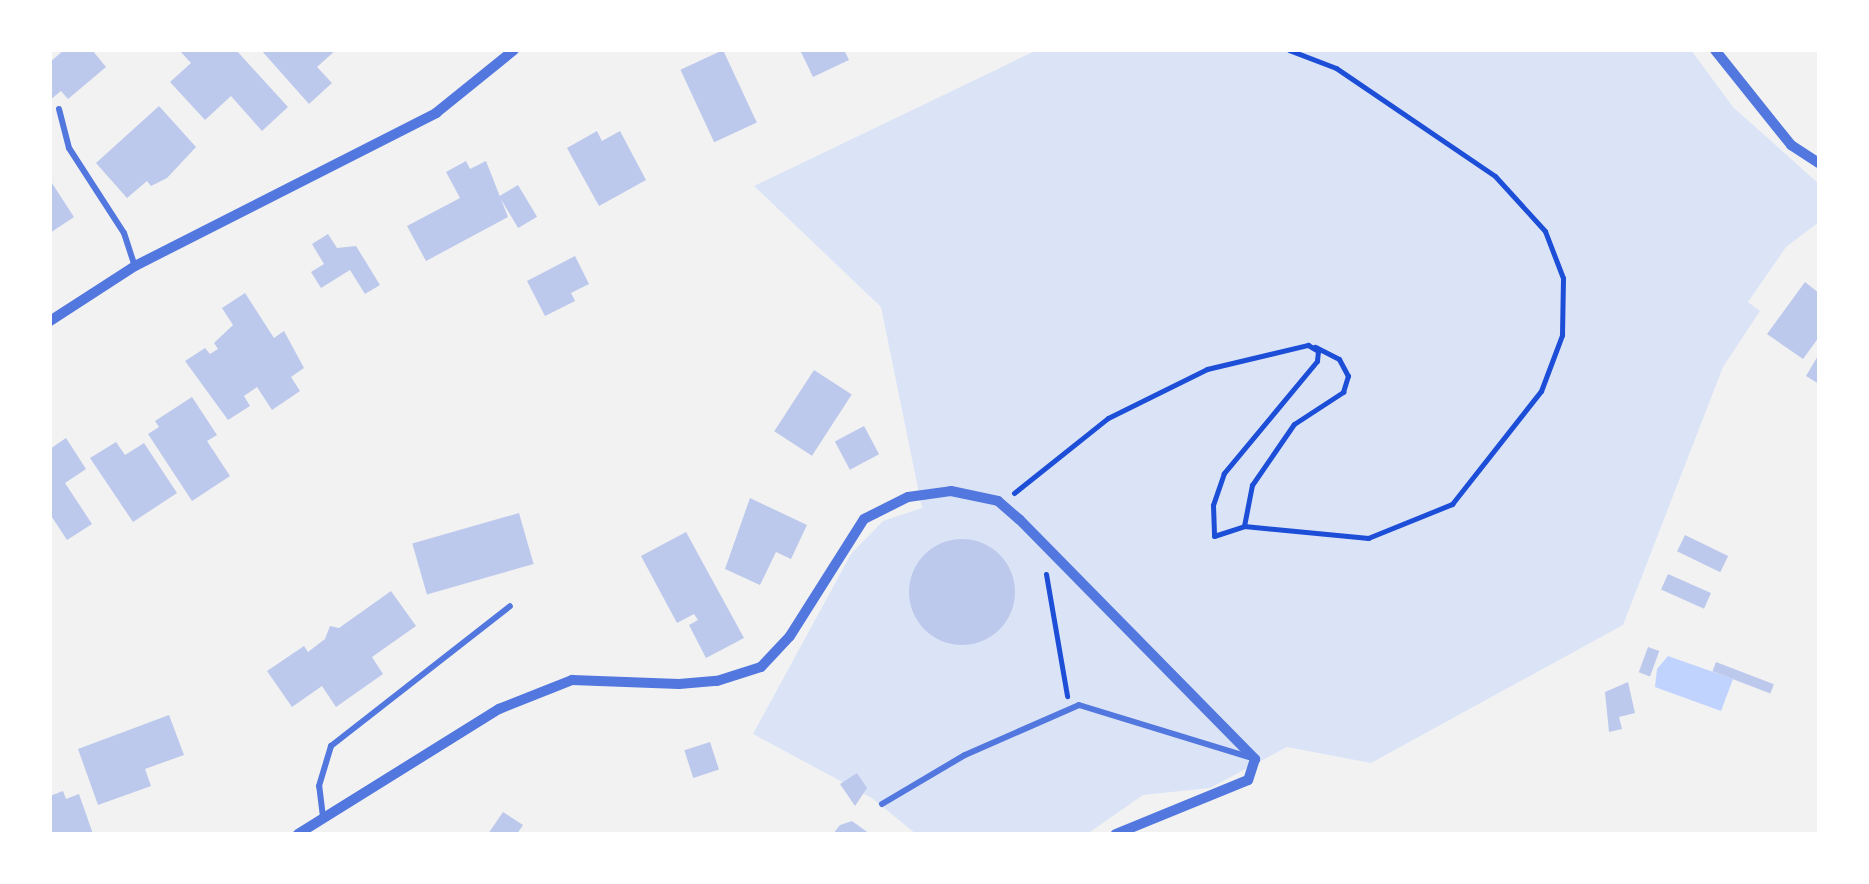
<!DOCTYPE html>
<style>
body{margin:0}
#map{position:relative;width:1869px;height:884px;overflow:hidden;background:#f2f2f2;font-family:"Fira Sans Condensed",sans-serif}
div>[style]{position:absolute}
.green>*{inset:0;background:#dbe4f7}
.water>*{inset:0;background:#bfd3fe}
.building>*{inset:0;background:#bdc9ec;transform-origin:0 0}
.round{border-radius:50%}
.path>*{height:5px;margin:-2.5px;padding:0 2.5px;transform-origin:2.5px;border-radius:2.5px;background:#1d4ed8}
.service>*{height:6px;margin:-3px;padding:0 3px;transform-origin:3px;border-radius:3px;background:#5277de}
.minor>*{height:10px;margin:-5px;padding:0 5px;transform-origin:5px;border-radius:5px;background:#5277de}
span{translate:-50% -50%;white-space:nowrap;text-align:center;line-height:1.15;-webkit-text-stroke:8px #fff;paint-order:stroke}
.frame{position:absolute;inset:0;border:52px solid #fff;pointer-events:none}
</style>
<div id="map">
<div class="green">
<i style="clip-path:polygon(1037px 50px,1691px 50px,1733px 107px,1819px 184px,1819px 222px,1786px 247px,1748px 302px,1760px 311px,1723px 367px,1623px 625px,1371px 763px,1287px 747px,1210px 788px,1143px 795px,1087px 834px,916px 834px,872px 798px,753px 734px,851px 554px,883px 521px,922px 508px,881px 307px,754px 186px)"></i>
</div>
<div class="water">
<i style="clip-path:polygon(1668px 656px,1733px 679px,1721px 711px,1655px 687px,1657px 669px)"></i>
</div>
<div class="building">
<i style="clip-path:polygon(64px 50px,92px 50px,106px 67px,68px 99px,61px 91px,50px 100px,50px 62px)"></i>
<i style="clip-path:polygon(179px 50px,236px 50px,288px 107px,262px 131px,231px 96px,205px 120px,170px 82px,191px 63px)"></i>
<i style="clip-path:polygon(261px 50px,336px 50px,317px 67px,332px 83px,309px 104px)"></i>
<i style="left:723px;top:50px;width:80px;height:47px;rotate:65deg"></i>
<i style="clip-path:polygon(800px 50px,844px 50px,849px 60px,813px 77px)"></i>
<i style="clip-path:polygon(159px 106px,196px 147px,167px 178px,151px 186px,147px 181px,127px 198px,96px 163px)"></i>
<i style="clip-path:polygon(597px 131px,602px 141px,620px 131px,646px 180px,599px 206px,567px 148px)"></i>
<i style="clip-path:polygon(466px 161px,470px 169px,486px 161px,508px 217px,426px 261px,407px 226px,460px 198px,446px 172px)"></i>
<i style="clip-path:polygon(50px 180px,74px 217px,50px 233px)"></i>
<i style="left:518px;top:185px;width:37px;height:22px;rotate:59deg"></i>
<i style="clip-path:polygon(328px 234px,337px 248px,356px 246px,380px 285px,365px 294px,350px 270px,321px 288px,311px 272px,324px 264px,312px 244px)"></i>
<i style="clip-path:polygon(575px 256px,589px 284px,571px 293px,575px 301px,545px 316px,527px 281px)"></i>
<i style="clip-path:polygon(1805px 282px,1819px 293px,1819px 337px,1803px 359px,1767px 334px)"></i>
<i style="clip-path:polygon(245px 293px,274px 338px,284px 331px,304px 368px,291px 377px,300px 391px,272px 410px,257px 387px,244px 396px,250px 406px,228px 420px,185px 361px,205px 348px,210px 354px,218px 349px,214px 343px,233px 325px,222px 308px)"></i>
<i style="clip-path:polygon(1819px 354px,1819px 384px,1806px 376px)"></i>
<i style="left:814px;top:370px;width:45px;height:73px;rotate:33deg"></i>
<i style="clip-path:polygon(192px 397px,217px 435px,207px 441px,230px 476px,192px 501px,148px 434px,159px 427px,155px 421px)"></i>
<i style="left:864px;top:426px;width:32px;height:33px;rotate:62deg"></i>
<i style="clip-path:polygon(66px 438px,86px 469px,65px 483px,92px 524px,67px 540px,50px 514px,50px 449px)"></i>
<i style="clip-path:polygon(116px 442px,125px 455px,144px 443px,177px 493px,133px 522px,90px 458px)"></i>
<i style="clip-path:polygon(750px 498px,807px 525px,791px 559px,776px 552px,760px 585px,725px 569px)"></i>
<i style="left:519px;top:513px;width:53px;height:111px;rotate:74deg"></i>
<i style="clip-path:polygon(686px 532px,744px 638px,706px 658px,689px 625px,698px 620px,694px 614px,677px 623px,641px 556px)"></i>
<i style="left:1685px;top:535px;width:48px;height:18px;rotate:26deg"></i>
<i class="round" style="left:909px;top:539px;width:106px;height:106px"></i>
<i style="left:1668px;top:574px;width:47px;height:17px;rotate:24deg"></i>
<i style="clip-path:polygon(391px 591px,416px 626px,372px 657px,383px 674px,336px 707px,322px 686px,292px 707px,267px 671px,304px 646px,308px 652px,325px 639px,330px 626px,339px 628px)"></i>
<i style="left:1648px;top:647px;width:12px;height:27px;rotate:20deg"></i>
<i style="left:1716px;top:662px;width:62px;height:10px;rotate:21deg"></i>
<i style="clip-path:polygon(1628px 682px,1635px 713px,1619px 717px,1622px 729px,1609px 732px,1605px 692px)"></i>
<i style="clip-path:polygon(169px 715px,184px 755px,145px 769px,151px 786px,98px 805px,78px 749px)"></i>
<i style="left:710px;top:742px;width:29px;height:27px;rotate:72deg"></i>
<i style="clip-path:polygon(857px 773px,867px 788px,855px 806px,840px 784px)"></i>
<i style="clip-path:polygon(63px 791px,66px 799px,79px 794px,93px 834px,50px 834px,50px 796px)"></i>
<i style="clip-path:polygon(503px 812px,523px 825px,517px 834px,488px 834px)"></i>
<i style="clip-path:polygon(852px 821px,870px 834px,833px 834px,840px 825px)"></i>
</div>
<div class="path">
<i style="left:1014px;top:493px;width:120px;rotate:-38.6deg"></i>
<i style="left:1108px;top:418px;width:110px;rotate:-26.3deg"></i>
<i style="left:1207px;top:369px;width:104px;rotate:-13.4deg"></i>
<i style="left:1308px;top:345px;width:12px;rotate:31deg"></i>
<i style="left:1318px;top:351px;width:10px;rotate:96deg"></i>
<i style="left:1317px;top:361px;width:146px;rotate:129.7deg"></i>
<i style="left:1224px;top:473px;width:34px;rotate:109deg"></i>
<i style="left:1213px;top:505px;width:31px;rotate:88deg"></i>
<i style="left:1214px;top:536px;width:32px;rotate:-18deg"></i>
<i style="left:1244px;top:526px;width:125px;rotate:5.5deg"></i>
<i style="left:1368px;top:538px;width:91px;rotate:-22deg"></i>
<i style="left:1452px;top:504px;width:144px;rotate:-51.8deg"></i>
<i style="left:1541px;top:391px;width:60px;rotate:-69.4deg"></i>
<i style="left:1562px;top:335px;width:57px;rotate:-89deg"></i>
<i style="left:1563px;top:278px;width:50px;rotate:-111deg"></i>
<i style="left:1545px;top:231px;width:74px;rotate:-132.3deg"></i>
<i style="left:1495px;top:176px;width:192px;rotate:-145.8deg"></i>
<i style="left:1336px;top:68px;width:50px;rotate:-159deg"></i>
<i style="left:1244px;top:526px;width:42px;rotate:-79deg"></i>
<i style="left:1252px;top:485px;width:74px;rotate:-55.5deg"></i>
<i style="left:1294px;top:424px;width:59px;rotate:-33.1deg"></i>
<i style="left:1343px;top:392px;width:17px;rotate:-73deg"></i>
<i style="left:1348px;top:376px;width:19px;rotate:-118deg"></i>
<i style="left:1339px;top:359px;width:27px;rotate:-153deg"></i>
<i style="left:1046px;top:574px;width:124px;rotate:80.2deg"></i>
</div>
<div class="service">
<i style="left:59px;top:109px;width:40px;rotate:75.6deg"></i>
<i style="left:69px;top:148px;width:101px;rotate:57.1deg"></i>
<i style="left:124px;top:233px;width:35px;rotate:72deg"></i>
<i style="left:882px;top:804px;width:96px;rotate:-30.6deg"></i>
<i style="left:965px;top:755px;width:124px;rotate:-23.7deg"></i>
<i style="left:1079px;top:705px;width:178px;rotate:17deg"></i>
<i style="left:323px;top:817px;width:31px;rotate:-97deg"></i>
<i style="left:319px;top:786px;width:42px;rotate:-73.3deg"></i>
<i style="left:331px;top:746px;width:227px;rotate:-38deg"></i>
</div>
<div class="minor">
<i style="left:1715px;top:50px;width:122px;rotate:51.3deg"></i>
<i style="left:1791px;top:145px;width:33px;rotate:33deg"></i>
<i style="left:50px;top:321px;width:101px;rotate:-32.9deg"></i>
<i style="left:135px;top:266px;width:338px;rotate:-26.9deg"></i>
<i style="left:436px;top:113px;width:100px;rotate:-38.9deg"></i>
<i style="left:298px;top:834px;width:237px;rotate:-31.9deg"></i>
<i style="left:499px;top:709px;width:79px;rotate:-21.7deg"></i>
<i style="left:572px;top:680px;width:107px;rotate:2.1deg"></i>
<i style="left:679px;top:684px;width:38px;rotate:-5deg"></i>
<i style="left:717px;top:681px;width:46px;rotate:-17.7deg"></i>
<i style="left:761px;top:667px;width:42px;rotate:-46.9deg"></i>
<i style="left:790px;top:636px;width:138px;rotate:-57.7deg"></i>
<i style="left:864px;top:519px;width:49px;rotate:-26.6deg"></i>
<i style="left:908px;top:497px;width:43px;rotate:-7.9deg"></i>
<i style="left:951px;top:491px;width:48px;rotate:12deg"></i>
<i style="left:998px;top:501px;width:28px;rotate:41deg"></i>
<i style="left:1019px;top:519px;width:337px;rotate:45.5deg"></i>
<i style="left:1255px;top:759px;width:22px;rotate:108deg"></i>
<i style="left:1248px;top:780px;width:143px;rotate:157.8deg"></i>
</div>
<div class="frame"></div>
</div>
